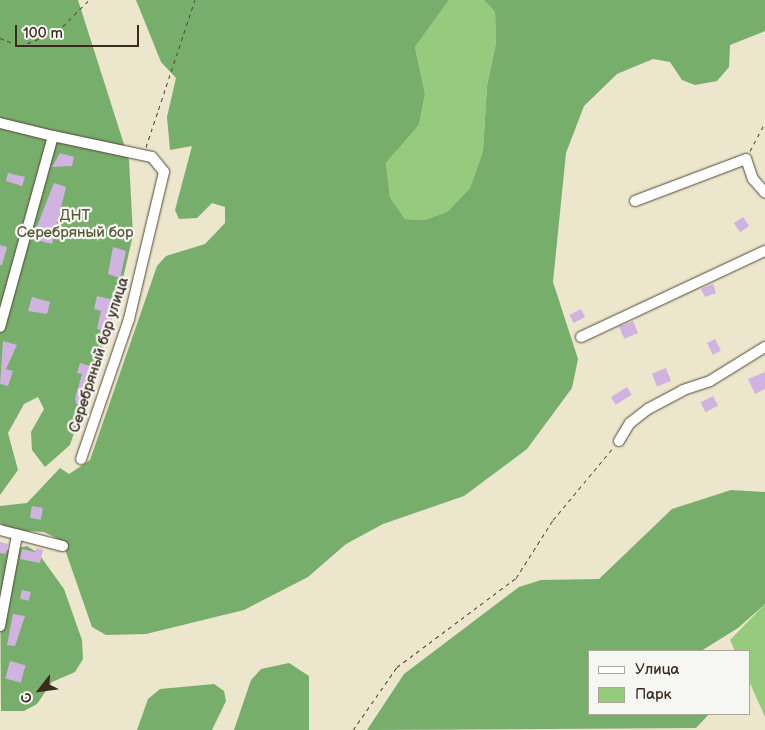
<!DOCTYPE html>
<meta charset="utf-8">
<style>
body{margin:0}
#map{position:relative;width:765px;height:730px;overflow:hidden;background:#ebe6cc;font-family:"Balsamiq Sans",sans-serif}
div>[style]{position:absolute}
.green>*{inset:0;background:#96ca7c}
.forest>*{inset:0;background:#78ae6c}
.building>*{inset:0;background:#d1b3e2;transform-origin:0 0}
.path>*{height:1px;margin-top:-0.5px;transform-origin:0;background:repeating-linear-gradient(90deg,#554638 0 4px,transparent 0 8px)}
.roads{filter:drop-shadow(0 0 1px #554638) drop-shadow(0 0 1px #554638)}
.minor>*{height:10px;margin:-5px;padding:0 5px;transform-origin:5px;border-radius:5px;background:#fff}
span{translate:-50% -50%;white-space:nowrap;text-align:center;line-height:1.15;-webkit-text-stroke:4.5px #f6f6f2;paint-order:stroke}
.park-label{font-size:15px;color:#565a3a}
.street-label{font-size:15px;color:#3b2a1e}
.legend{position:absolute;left:588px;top:650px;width:162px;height:65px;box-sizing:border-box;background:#f6f6f2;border:1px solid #aba49d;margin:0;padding:6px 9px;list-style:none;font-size:15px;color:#3b2a1e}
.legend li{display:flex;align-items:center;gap:10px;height:25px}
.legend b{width:25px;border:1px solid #aba49d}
.north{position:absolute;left:15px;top:665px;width:50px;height:50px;-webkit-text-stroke:4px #f6f6f2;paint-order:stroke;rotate:240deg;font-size:14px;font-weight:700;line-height:20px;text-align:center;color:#3b2a1e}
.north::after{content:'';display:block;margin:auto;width:18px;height:22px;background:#3b2a1e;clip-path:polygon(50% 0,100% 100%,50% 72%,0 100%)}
.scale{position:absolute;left:15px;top:25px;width:124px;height:22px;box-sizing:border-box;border:2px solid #3b2a1e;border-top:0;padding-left:6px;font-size:15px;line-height:18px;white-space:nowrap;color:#3b2a1e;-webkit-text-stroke:4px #f6f6f2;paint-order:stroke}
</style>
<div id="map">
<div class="green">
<i style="clip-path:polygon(449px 0,484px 0,495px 12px,496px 43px,487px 86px,483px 151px,470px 188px,447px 212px,424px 220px,405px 219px,390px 197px,386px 163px,419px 125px,425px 94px,415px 47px)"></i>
<i style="clip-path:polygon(765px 604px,765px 717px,749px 681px,749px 651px,735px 651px,730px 640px)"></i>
</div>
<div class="forest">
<i style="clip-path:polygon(0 0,78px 0,129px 160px,133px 235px,118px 300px,70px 445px,45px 467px,32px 450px,31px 432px,44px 409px,38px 397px,24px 404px,8px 433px,18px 470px,0 495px)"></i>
<i style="clip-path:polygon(136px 0,449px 0,415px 47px,425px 94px,419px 125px,386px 163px,390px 197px,405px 219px,424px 220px,447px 212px,470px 188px,483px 151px,487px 86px,496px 43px,495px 12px,484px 0,765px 0,765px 31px,730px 45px,729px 67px,717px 81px,695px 85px,682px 80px,670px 62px,653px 59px,617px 74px,584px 106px,566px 153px,553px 282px,578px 359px,572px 388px,527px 449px,464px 496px,383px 524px,346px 544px,308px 577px,244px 610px,146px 634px,106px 635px,92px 627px,62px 541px,44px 532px,9px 530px,0 523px,0 506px,27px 503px,60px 468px,69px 474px,90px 460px,157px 266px,166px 256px,205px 244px,225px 223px,225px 207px,212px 203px,197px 218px,179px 219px,175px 210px,192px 146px,170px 150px,167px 117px,176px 78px,161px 62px)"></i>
<i style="clip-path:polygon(731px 490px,765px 492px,765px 604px,738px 628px,701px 651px,589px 651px,589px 714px,709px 714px,696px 728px,367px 730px,404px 674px,519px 587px,541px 580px,599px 579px,672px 509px)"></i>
<i style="clip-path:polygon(27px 546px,38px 553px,64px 589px,82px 640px,83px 659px,75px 672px,52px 682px,37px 704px,24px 711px,1px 711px,0 552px)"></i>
<i style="clip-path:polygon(289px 663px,309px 676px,309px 730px,234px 730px,251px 680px,261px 669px)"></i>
<i style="clip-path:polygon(214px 684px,224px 691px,226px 701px,212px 730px,137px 730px,148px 699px,160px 689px)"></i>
</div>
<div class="building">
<i style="clip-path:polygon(60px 153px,74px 157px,72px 166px,52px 167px)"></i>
<i style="clip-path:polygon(8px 173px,25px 177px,22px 186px,6px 181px)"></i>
<i style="clip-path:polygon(54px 183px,66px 187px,52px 244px,32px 239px)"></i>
<i style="left:743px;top:217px;width:11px;height:11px;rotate:56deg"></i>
<i style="clip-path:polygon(0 245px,7px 247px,2px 265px,0 265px)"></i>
<i style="clip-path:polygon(113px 247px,126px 251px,120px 278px,108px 274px)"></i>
<i style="clip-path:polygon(713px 284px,716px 293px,705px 297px,701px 289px)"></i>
<i style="clip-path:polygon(97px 296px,114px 300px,109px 332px,97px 329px,101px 311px,94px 309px)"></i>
<i style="clip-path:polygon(32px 297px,50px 302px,47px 314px,28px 311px)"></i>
<i style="left:581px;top:309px;width:9px;height:13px;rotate:63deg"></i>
<i style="left:633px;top:321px;width:13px;height:15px;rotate:67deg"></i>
<i style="left:715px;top:339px;width:13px;height:9px;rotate:63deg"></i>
<i style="clip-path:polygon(3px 341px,17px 345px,6px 369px,13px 371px,8px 386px,0 384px)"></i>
<i style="clip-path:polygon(80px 363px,97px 368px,86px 407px,77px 405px,75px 399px,82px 374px,77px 373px)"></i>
<i style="left:666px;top:368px;width:14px;height:15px;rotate:69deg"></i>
<i style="clip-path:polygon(765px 372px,765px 389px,755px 394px,748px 379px)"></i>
<i style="left:627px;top:387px;width:9px;height:19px;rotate:58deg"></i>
<i style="left:713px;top:396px;width:11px;height:14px;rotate:63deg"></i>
<i style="left:32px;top:506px;width:11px;height:12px;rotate:10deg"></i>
<i style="clip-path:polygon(0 542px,8px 544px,6px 554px,0 553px)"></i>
<i style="clip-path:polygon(36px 548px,43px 550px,40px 563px,20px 559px,22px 549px,35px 552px)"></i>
<i style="left:22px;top:590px;width:9px;height:9px;rotate:13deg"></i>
<i style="clip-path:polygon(13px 614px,25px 616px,15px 646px,7px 645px)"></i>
<i style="left:10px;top:661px;width:16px;height:18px;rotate:15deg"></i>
</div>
<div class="path">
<i style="left:0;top:38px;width:22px;rotate:22deg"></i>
<i style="left:20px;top:46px;width:40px;rotate:-21deg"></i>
<i style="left:57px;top:32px;width:45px;rotate:-45deg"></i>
<i style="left:146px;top:147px;width:155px;rotate:-71.6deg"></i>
<i style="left:750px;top:151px;width:32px;rotate:-62deg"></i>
<i style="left:353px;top:730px;width:77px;rotate:-55.1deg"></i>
<i style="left:397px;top:667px;width:149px;rotate:-36.8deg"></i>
<i style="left:516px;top:578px;width:69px;rotate:-57.5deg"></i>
<i style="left:553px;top:520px;width:92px;rotate:-50.3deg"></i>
</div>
<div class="roads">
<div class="minor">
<i style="left:0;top:123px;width:55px;rotate:13.8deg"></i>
<i style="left:53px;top:136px;width:198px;rotate:105.5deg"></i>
<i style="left:53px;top:136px;width:101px;rotate:12deg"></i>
<i style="left:152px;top:157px;width:19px;rotate:51deg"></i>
<i style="left:164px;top:172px;width:151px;rotate:103.4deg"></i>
<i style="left:129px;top:319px;width:148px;rotate:108.9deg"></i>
<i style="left:635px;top:201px;width:119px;rotate:-20.7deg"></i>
<i style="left:746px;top:159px;width:21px;rotate:71deg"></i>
<i style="left:753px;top:179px;width:18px;rotate:49deg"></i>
<i style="left:581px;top:337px;width:203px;rotate:-25.1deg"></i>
<i style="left:619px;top:441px;width:21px;rotate:-59deg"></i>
<i style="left:630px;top:423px;width:23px;rotate:-38deg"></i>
<i style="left:648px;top:409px;width:40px;rotate:-28deg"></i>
<i style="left:683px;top:390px;width:28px;rotate:-18deg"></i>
<i style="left:710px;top:381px;width:65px;rotate:-31.7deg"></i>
<i style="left:0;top:530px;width:65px;rotate:14.3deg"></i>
<i style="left:0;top:626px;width:93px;rotate:-79.4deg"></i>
</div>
</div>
<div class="park-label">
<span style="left:75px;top:224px">ДНТ<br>Серебряный бор</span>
</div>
<div class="street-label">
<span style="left:99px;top:355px;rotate:-72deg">Серебряный бор улица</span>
</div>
<ul class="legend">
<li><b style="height:6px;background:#fff"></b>Улица</li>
<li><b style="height:14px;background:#96ca7c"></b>Парк</li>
</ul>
<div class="north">С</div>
<div class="scale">100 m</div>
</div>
